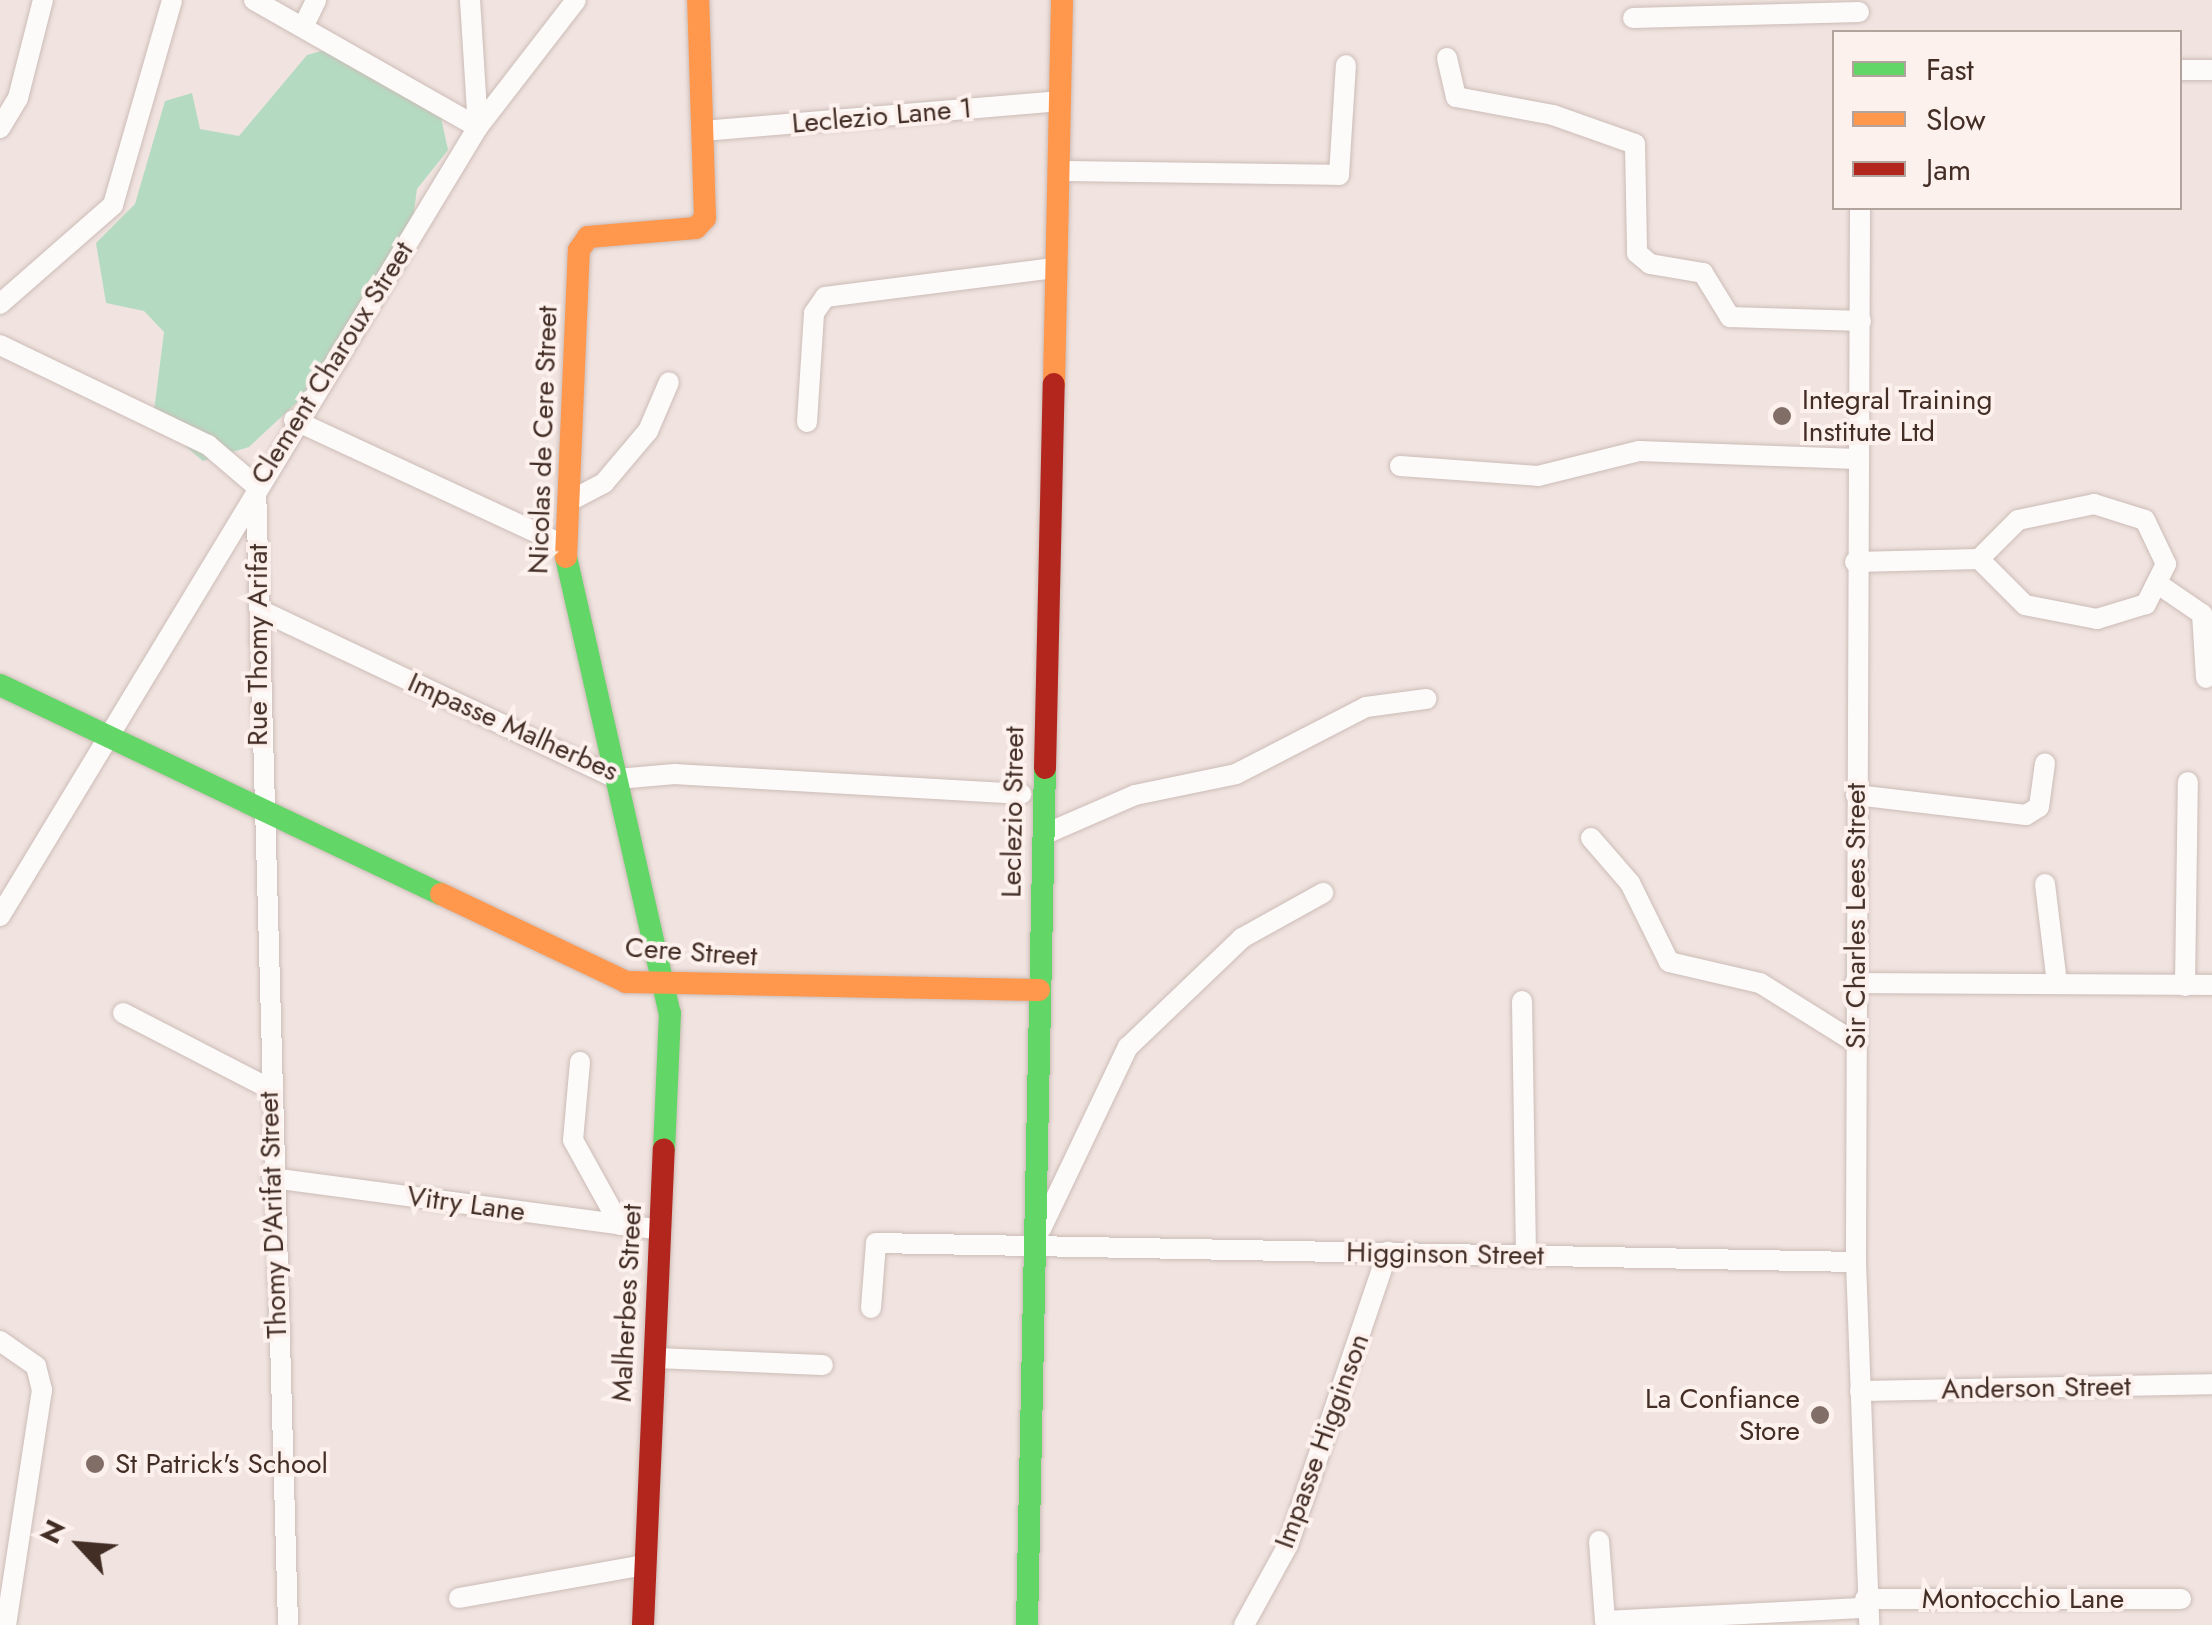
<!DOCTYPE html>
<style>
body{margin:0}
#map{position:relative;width:2212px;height:1625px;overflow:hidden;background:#f1e4e0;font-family:Jost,sans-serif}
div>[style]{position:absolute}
.green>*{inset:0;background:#b4dbc2}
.roads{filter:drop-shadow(0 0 2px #ccbcb7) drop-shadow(0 0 2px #ccbcb7)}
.street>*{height:20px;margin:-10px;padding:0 10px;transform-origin:10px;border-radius:10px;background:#fdfbfa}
.fast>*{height:22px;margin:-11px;padding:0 11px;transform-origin:11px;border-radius:11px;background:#63d668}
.slow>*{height:22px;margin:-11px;padding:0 11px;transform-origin:11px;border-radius:11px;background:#ff974d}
.jam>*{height:22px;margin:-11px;padding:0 11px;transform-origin:11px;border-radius:11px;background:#b3261e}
.dots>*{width:28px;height:28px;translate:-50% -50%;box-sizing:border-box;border:5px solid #fdf1ed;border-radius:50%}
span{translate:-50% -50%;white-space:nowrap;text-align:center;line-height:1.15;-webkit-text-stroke:8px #fdf1ed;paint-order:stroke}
.street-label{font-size:28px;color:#432e26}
.poi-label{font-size:28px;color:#432e26}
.left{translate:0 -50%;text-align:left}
.right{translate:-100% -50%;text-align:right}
.legend{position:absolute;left:1832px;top:30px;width:350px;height:180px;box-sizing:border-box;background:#fdf1ed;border:2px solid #b3a39d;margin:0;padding:12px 18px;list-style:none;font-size:30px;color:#432e26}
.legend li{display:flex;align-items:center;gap:20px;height:50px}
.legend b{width:50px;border:2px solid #b3a39d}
.north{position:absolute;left:30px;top:1495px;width:100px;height:100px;-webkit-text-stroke:8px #fdf1ed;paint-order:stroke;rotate:296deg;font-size:28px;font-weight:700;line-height:40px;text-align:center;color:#432e26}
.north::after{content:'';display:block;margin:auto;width:35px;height:45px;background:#432e26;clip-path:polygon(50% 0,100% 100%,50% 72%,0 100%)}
</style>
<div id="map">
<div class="green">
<i style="clip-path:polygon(325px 50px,440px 113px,448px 150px,417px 189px,409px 248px,307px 393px,249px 447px,203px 461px,153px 419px,164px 332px,144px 311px,106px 303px,96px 243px,135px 204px,165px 101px,192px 93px,200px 129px,239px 136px,307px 55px)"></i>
</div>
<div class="roads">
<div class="street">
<i style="left:254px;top:0;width:257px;rotate:29.6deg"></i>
<i style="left:470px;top:0;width:127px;rotate:86.4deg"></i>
<i style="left:1633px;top:18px;width:226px;rotate:-1.5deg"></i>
<i style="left:304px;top:25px;width:28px;rotate:-64deg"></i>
<i style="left:1447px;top:58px;width:40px;rotate:77deg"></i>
<i style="left:1456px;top:97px;width:99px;rotate:10.5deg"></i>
<i style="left:1553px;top:115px;width:87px;rotate:19.5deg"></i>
<i style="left:1635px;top:144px;width:109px;rotate:88.9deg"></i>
<i style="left:1637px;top:253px;width:17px;rotate:40deg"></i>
<i style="left:1650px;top:264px;width:54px;rotate:9.6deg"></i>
<i style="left:1703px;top:273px;width:52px;rotate:58.5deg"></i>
<i style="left:1730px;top:317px;width:131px;rotate:1.7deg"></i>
<i style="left:2180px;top:70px;width:32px"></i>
<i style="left:0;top:128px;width:35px;rotate:-59deg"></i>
<i style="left:18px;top:98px;width:101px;rotate:-75.7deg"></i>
<i style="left:704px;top:131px;width:357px;rotate:-4.8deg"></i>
<i style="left:1058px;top:171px;width:281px;rotate:0.8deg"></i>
<i style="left:1339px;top:175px;width:110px;rotate:-86.4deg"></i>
<i style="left:1860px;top:208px;width:1054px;rotate:90.22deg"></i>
<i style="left:1856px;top:1262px;width:363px;rotate:87.9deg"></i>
<i style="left:0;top:304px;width:150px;rotate:-41.2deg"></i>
<i style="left:113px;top:205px;width:213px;rotate:-73.9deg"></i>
<i style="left:0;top:345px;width:231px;rotate:25.7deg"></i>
<i style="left:208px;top:445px;width:63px;rotate:40.5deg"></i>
<i style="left:256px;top:486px;width:1139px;rotate:88.39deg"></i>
<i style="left:294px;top:420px;width:299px;rotate:24.9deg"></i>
<i style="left:807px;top:422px;width:109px;rotate:-86.3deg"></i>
<i style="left:814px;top:313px;width:19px;rotate:-55deg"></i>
<i style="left:825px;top:297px;width:233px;rotate:-7.2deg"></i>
<i style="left:1400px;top:466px;width:138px;rotate:4.1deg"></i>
<i style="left:1538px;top:476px;width:104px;rotate:-13.9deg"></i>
<i style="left:1639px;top:451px;width:218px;rotate:2.1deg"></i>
<i style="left:568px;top:502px;width:41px;rotate:-27.8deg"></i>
<i style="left:604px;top:483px;width:68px;rotate:-49.8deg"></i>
<i style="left:648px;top:431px;width:53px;rotate:-66.8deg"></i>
<i style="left:1855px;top:562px;width:124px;rotate:-1.4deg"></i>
<i style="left:1979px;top:559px;width:55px;rotate:-45deg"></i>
<i style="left:2018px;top:520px;width:78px;rotate:-11.9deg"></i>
<i style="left:2094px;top:504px;width:53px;rotate:17.4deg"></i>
<i style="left:2145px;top:520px;width:49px;rotate:64.5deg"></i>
<i style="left:2166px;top:564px;width:45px;rotate:116.6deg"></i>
<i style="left:2146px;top:604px;width:51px;rotate:163deg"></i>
<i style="left:2097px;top:619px;width:73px;rotate:-169deg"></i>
<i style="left:2025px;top:605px;width:65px;rotate:-135deg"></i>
<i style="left:2161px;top:586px;width:50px;rotate:34.3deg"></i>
<i style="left:2202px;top:614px;width:64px;rotate:86.4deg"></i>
<i style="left:260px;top:610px;width:395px;rotate:25.3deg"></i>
<i style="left:617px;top:779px;width:58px;rotate:-4.9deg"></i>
<i style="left:675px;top:774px;width:347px;rotate:3.3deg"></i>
<i style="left:1856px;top:795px;width:171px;rotate:6.7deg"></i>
<i style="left:2026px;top:815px;width:15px;rotate:-32deg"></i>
<i style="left:2039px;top:807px;width:44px;rotate:-82.2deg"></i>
<i style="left:1043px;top:835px;width:100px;rotate:-23.5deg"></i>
<i style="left:1135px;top:795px;width:103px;rotate:-11.7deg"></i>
<i style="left:1236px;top:774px;width:146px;rotate:-27.3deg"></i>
<i style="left:1366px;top:707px;width:61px;rotate:-7.6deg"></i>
<i style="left:1591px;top:838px;width:60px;rotate:49.1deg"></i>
<i style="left:1630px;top:883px;width:88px;rotate:63.7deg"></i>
<i style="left:1669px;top:962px;width:93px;rotate:13deg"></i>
<i style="left:1760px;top:983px;width:113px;rotate:32deg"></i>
<i style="left:2045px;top:884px;width:100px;rotate:83.1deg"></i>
<i style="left:0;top:916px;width:922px;rotate:-58.79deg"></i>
<i style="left:478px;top:127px;width:160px;rotate:-52.3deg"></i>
<i style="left:1855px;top:983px;width:357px;rotate:0.3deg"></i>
<i style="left:2185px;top:986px;width:204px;rotate:-89.2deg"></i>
<i style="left:1522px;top:1001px;width:255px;rotate:89.1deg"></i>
<i style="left:123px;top:1013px;width:163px;rotate:27.3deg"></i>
<i style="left:580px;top:1062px;width:78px;rotate:95.1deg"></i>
<i style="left:573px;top:1140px;width:97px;rotate:61.1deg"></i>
<i style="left:272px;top:1178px;width:391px;rotate:7.6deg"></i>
<i style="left:1041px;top:1229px;width:202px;rotate:-64.5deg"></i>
<i style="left:1128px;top:1047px;width:158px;rotate:-43.7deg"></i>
<i style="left:1242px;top:938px;width:93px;rotate:-29.1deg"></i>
<i style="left:871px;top:1308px;width:65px;rotate:-85.6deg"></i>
<i style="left:876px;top:1243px;width:980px;rotate:1.11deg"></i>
<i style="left:0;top:1341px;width:44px;rotate:34.8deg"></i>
<i style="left:36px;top:1366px;width:25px;rotate:76deg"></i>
<i style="left:42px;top:1390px;width:238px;rotate:98.7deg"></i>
<i style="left:655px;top:1358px;width:168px;rotate:2.4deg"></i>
<i style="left:1860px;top:1391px;width:352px;rotate:-1.1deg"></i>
<i style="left:1599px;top:1541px;width:80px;rotate:85.7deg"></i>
<i style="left:1605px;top:1621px;width:261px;rotate:-2.9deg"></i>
<i style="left:459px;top:1598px;width:189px;rotate:-10.1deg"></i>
<i style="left:1865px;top:1599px;width:316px"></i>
<i style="left:1244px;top:1625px;width:91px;rotate:-61.2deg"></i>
<i style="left:1288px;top:1545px;width:310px;rotate:-71.2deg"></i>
</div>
<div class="fast">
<i style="left:566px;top:557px;width:468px;rotate:77.2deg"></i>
<i style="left:670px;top:1013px;width:136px;rotate:92.5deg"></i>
<i style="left:0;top:685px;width:488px;rotate:25.4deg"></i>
<i style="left:1027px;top:1625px;width:857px;rotate:-88.8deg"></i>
</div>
<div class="slow">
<i style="left:1054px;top:384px;width:384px;rotate:-88.8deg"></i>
<i style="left:566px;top:557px;width:307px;rotate:-87.6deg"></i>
<i style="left:579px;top:250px;width:16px;rotate:-55deg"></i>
<i style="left:588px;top:237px;width:108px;rotate:-4.8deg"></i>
<i style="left:696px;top:228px;width:13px;rotate:-48deg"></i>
<i style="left:705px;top:218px;width:218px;rotate:-91.8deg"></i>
<i style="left:441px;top:894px;width:205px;rotate:25.4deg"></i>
<i style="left:626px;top:982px;width:413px;rotate:1.1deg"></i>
</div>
<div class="jam">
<i style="left:1045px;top:768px;width:384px;rotate:-88.7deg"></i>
<i style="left:643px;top:1625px;width:476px;rotate:-87.5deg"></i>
</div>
</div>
<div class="dots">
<i style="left:1782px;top:416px;background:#806e67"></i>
<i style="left:1820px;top:1415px;background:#806e67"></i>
<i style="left:95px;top:1464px;background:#806e67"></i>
</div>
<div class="street-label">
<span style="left:882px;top:116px;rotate:-5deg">Leclezio Lane 1</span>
<span style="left:332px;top:363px;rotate:-58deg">Clement Charoux Street</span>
<span style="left:543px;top:440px;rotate:-88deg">Nicolas de Cere Street</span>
<span style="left:258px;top:645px;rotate:-90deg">Rue Thomy Arifat</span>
<span style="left:513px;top:727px;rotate:24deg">Impasse Malherbes</span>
<span style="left:1013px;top:812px;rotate:-89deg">Leclezio Street</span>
<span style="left:1856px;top:916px;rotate:-90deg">Sir Charles Lees Street</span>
<span style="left:691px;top:952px;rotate:4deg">Cere Street</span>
<span style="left:466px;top:1204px;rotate:8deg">Vitry Lane</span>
<span style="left:273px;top:1215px;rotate:-92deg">Thomy D'Arifat Street</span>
<span style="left:1445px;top:1254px;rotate:1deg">Higginson Street</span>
<span style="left:627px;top:1303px;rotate:-87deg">Malherbes Street</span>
<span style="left:2036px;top:1388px;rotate:-1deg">Anderson Street</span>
<span style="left:1322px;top:1441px;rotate:-70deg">Impasse Higginson</span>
<span style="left:2023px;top:1599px">Montocchio Lane</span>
</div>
<div class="poi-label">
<span class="left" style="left:1802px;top:416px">Integral Training<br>Institute Ltd</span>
<span class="right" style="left:1800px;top:1415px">La Confiance<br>Store</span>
<span class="left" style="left:115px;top:1464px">St Patrick's School</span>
</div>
<ul class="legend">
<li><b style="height:12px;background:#63d668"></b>Fast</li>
<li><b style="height:12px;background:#ff974d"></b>Slow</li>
<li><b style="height:12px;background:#b3261e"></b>Jam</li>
</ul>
<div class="north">N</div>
</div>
